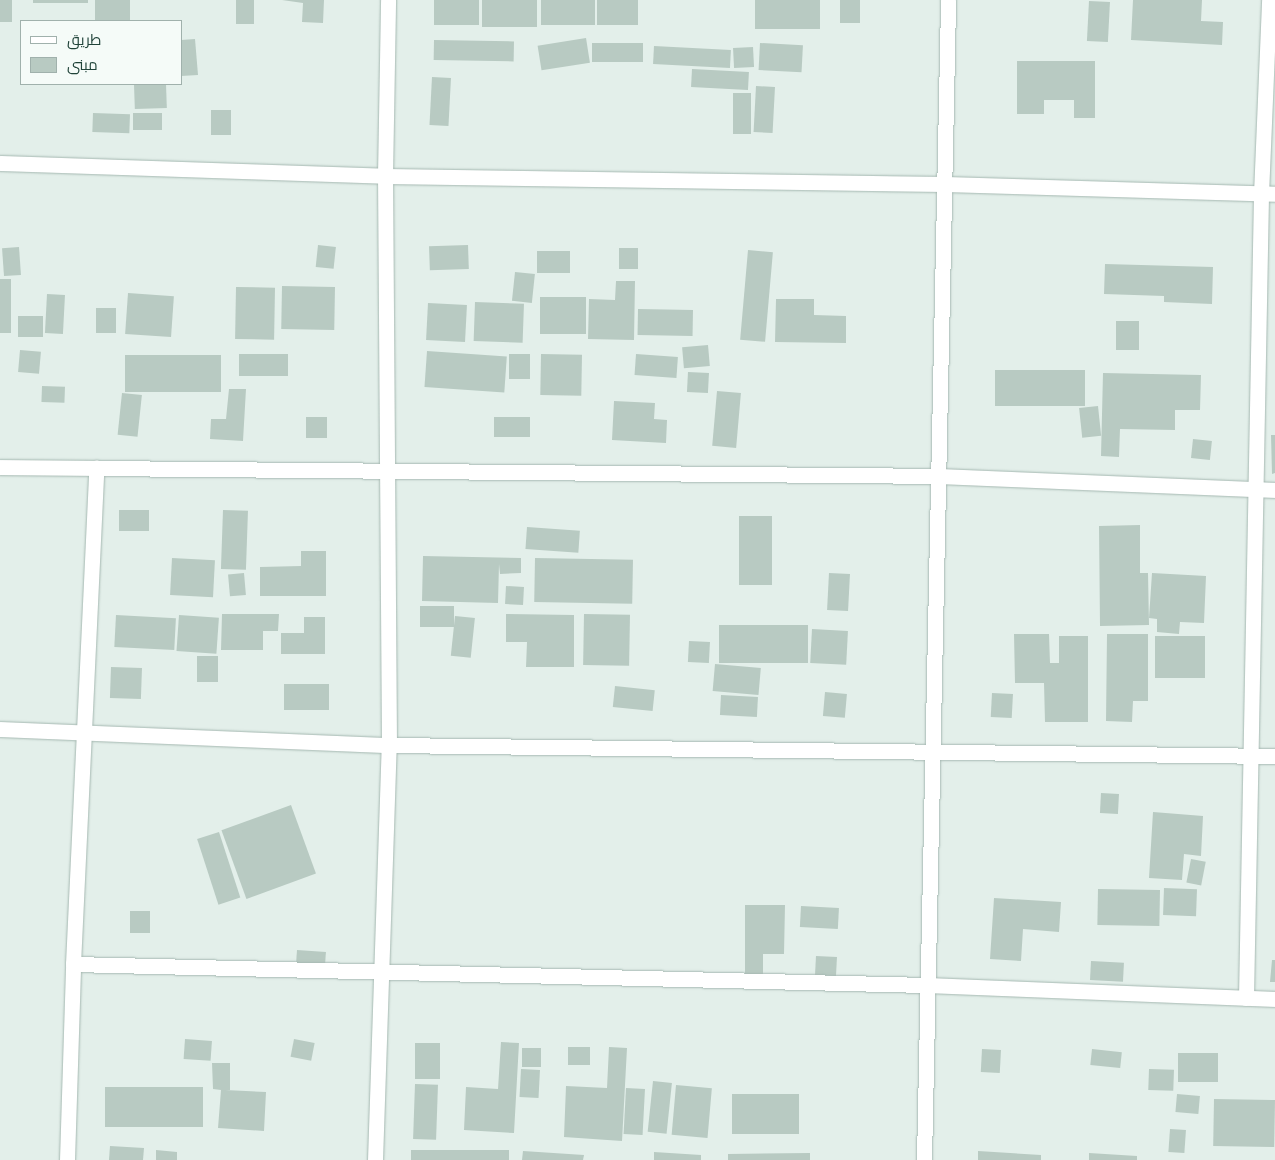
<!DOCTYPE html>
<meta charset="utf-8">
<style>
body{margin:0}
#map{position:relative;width:1275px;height:1160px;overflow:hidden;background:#e3efea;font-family:"PT Sans Narrow",Cairo,sans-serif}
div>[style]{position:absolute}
.building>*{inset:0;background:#b8cac2;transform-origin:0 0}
.roads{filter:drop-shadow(0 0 1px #a5b8b1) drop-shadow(0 0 1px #a5b8b1)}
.minor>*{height:15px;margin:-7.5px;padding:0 7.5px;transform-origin:7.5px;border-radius:7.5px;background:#fff}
span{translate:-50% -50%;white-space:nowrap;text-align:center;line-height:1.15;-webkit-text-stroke:4px #f5fbf8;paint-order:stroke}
.legend{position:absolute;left:20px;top:20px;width:162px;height:65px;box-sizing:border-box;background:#f5fbf8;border:1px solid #a0b1ac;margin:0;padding:6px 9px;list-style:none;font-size:15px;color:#204339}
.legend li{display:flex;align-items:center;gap:10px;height:25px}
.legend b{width:25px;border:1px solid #a0b1ac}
</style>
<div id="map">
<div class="building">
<i style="left:0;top:0;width:12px;height:22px"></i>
<i style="left:33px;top:0;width:55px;height:3px"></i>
<i style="left:95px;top:0;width:35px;height:21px"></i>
<i style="left:236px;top:0;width:18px;height:24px"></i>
<i style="clip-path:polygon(282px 0,324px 0,323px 23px,302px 22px,303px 3px)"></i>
<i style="left:434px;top:0;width:45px;height:25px"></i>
<i style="left:482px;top:0;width:55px;height:27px"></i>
<i style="left:541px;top:0;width:54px;height:25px"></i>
<i style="left:597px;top:0;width:41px;height:25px"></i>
<i style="left:755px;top:0;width:65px;height:29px"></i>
<i style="left:840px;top:0;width:20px;height:23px"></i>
<i style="clip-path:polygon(1133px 0,1202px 0,1201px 21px,1223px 22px,1222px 45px,1131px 40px)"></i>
<i style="left:1089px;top:1px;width:21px;height:40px;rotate:3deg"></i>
<i style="left:586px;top:38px;width:25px;height:49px;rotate:81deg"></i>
<i style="clip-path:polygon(195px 39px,198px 75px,181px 76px,181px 40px)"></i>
<i style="left:434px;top:40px;width:80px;height:20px;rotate:1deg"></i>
<i style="left:643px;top:43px;width:19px;height:51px;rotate:90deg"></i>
<i style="left:760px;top:43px;width:43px;height:27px;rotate:3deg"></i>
<i style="left:654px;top:46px;width:77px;height:18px;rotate:3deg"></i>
<i style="left:753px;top:47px;width:20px;height:20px;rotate:87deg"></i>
<i style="clip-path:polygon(1017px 61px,1095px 61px,1095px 118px,1074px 118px,1074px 100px,1044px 100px,1044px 114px,1017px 114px)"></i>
<i style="left:692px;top:69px;width:57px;height:18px;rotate:3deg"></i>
<i style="left:432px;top:77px;width:19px;height:48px;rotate:3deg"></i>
<i style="left:166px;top:84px;width:24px;height:32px;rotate:88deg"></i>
<i style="left:756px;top:86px;width:19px;height:46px;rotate:3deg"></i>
<i style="left:733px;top:93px;width:18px;height:41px"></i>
<i style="left:211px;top:110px;width:20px;height:25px"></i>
<i style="left:93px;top:113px;width:37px;height:19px;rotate:2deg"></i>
<i style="left:133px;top:113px;width:29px;height:17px"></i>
<i style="left:318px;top:245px;width:18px;height:22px;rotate:6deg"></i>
<i style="left:468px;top:245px;width:24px;height:39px;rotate:88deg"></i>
<i style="left:19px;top:247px;width:28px;height:17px;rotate:86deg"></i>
<i style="left:619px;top:248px;width:19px;height:21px"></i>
<i style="left:748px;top:250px;width:25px;height:90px;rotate:5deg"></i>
<i style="left:537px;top:251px;width:33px;height:22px"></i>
<i style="clip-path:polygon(1105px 264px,1213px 267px,1212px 304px,1164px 302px,1164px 296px,1104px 294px)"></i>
<i style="left:515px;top:272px;width:20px;height:29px;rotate:6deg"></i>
<i style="left:0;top:279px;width:11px;height:54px"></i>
<i style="clip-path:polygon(616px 281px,635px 281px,634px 340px,588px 339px,589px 299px,615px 300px)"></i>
<i style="left:282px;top:286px;width:53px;height:43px;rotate:1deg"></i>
<i style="left:236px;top:287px;width:39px;height:52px;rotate:1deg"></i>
<i style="left:128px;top:293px;width:46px;height:41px;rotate:4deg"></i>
<i style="left:47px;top:294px;width:18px;height:39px;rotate:3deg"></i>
<i style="left:540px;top:297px;width:46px;height:37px"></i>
<i style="clip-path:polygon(776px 299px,814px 299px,814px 315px,846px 316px,846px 343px,775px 342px)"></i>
<i style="left:475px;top:302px;width:49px;height:39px;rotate:2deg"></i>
<i style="left:428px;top:303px;width:39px;height:37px;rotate:3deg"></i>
<i style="left:96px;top:308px;width:20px;height:25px"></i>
<i style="left:638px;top:309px;width:55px;height:26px;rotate:1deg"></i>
<i style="left:43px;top:316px;width:21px;height:25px;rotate:90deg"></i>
<i style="left:1116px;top:321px;width:23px;height:29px"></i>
<i style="left:708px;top:345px;width:21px;height:26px;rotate:85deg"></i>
<i style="left:20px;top:350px;width:21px;height:22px;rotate:5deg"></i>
<i style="left:427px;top:351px;width:80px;height:36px;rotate:4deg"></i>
<i style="left:239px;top:354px;width:49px;height:22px"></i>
<i style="left:509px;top:354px;width:21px;height:25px"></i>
<i style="left:541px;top:354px;width:41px;height:41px;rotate:1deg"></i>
<i style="left:636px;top:354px;width:42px;height:21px;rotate:4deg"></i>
<i style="left:125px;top:355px;width:96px;height:37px"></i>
<i style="left:995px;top:370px;width:90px;height:36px"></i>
<i style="left:688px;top:372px;width:21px;height:20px;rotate:3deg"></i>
<i style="clip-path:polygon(1103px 373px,1201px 375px,1200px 410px,1175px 410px,1175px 430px,1120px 429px,1119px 457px,1101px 456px)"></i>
<i style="left:42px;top:386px;width:23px;height:16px;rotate:2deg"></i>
<i style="clip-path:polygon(229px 389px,246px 389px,243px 441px,210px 439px,211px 419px,226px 419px)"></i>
<i style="left:717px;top:391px;width:24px;height:55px;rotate:5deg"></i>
<i style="left:122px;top:393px;width:20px;height:42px;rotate:6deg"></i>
<i style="clip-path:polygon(614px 401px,655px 403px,654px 419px,667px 420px,666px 443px,612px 440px)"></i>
<i style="left:1098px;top:406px;width:30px;height:19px;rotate:84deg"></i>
<i style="left:306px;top:417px;width:21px;height:21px"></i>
<i style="left:494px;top:417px;width:36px;height:20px"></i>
<i style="clip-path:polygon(1271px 435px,1275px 435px,1275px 473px,1272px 474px)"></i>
<i style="left:1193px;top:439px;width:19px;height:19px;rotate:6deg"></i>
<i style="left:119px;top:510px;width:30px;height:21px"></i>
<i style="left:223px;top:510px;width:25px;height:59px;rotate:2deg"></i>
<i style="left:739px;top:516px;width:33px;height:69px"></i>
<i style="clip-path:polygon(1140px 525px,1140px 573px,1148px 573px,1149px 625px,1100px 626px,1099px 526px)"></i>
<i style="left:527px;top:527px;width:53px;height:22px;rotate:4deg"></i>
<i style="clip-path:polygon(301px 551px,326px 551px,326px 596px,260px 596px,260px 567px,301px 566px)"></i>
<i style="clip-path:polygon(423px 556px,521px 558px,521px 573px,500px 574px,499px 564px,498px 603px,422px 601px)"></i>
<i style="left:172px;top:558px;width:43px;height:37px;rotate:3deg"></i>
<i style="left:535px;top:558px;width:98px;height:44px;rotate:1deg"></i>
<i style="left:244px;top:573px;width:22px;height:16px;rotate:85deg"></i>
<i style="left:829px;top:573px;width:21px;height:37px;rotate:3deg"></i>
<i style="clip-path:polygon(1152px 573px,1206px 576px,1204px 623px,1180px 622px,1179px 634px,1157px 632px,1157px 619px,1149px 618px)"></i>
<i style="left:506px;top:586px;width:18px;height:18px;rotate:3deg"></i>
<i style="left:454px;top:606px;width:21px;height:34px;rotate:90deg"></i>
<i style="clip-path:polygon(222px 614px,279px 614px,278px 631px,263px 631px,263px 650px,221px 650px)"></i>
<i style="clip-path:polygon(506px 614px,574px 615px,574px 667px,526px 667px,527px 642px,506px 642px)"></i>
<i style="left:584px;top:614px;width:46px;height:51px;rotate:1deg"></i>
<i style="left:116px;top:615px;width:60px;height:32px;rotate:3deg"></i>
<i style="left:179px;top:615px;width:40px;height:36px;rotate:4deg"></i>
<i style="left:455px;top:616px;width:20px;height:40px;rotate:6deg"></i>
<i style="clip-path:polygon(304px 617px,325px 617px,325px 654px,281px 654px,281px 633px,304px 633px)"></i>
<i style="left:719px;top:625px;width:89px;height:38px"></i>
<i style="left:812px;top:629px;width:36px;height:34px;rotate:3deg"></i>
<i style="clip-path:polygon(1014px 634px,1049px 634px,1050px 663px,1059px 663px,1059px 636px,1088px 636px,1088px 722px,1045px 722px,1044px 683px,1015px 683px)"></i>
<i style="clip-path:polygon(1107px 634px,1148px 634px,1148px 701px,1133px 701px,1132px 722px,1106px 721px)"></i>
<i style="left:1205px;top:636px;width:42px;height:50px;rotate:90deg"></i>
<i style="left:689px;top:641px;width:21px;height:21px;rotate:3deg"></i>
<i style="left:197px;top:656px;width:21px;height:26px"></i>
<i style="left:715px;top:664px;width:46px;height:27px;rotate:5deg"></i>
<i style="left:111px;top:667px;width:31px;height:31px;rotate:2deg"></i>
<i style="left:284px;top:684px;width:45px;height:26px"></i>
<i style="left:615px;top:686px;width:40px;height:21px;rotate:6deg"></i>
<i style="left:825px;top:692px;width:22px;height:24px;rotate:5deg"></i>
<i style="left:992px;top:693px;width:21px;height:24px;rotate:3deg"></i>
<i style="left:721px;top:695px;width:37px;height:20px;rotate:3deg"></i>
<i style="left:1101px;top:793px;width:18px;height:20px;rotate:3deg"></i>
<i style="left:291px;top:805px;width:73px;height:74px;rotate:70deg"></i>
<i style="clip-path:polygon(1153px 812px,1203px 816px,1201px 856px,1184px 854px,1182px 880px,1149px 878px)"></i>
<i style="left:219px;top:832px;width:69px;height:23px;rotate:72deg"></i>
<i style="left:1191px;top:859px;width:15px;height:24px;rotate:11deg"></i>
<i style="left:1164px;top:888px;width:33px;height:27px;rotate:2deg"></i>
<i style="left:1098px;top:889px;width:62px;height:36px;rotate:1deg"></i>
<i style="clip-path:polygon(994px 898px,1061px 902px,1059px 932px,1023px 929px,1021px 961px,990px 959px)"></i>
<i style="clip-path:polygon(745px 905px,785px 905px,784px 954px,763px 954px,763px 976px,745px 975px)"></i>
<i style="left:801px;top:906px;width:38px;height:21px;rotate:3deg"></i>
<i style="left:130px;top:911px;width:20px;height:22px"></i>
<i style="left:297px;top:950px;width:29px;height:19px;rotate:4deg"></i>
<i style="left:816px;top:956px;width:21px;height:19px;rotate:3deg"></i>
<i style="clip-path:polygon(1272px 960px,1275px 960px,1275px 982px,1270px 982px)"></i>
<i style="left:1091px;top:961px;width:33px;height:19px;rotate:3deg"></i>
<i style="left:185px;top:1039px;width:27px;height:20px;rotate:4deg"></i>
<i style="left:294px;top:1039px;width:21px;height:18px;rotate:11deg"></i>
<i style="clip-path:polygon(501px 1042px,519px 1043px,514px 1133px,464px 1130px,466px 1087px,498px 1089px)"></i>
<i style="left:415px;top:1043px;width:25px;height:36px"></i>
<i style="left:590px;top:1047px;width:18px;height:22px;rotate:90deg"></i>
<i style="clip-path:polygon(609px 1047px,627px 1048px,622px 1141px,564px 1137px,566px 1086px,607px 1088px)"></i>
<i style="left:522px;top:1048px;width:19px;height:19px"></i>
<i style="left:982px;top:1049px;width:19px;height:23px;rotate:3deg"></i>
<i style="left:1092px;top:1049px;width:30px;height:16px;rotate:6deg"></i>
<i style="left:1178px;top:1053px;width:40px;height:29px"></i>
<i style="clip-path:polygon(212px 1063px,230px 1063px,230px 1090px,225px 1090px,266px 1092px,264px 1131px,218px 1128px,221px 1090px,213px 1089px)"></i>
<i style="left:521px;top:1069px;width:19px;height:28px;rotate:3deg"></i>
<i style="left:1149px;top:1069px;width:25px;height:21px;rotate:2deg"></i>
<i style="left:653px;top:1081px;width:19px;height:51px;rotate:6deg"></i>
<i style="left:415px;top:1084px;width:23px;height:55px;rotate:2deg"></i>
<i style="left:676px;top:1085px;width:36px;height:50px;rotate:5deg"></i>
<i style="left:105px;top:1087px;width:98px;height:40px"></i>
<i style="left:626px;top:1088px;width:19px;height:46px;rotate:3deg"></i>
<i style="left:732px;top:1094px;width:67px;height:40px"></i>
<i style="left:1177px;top:1094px;width:23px;height:18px;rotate:5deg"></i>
<i style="left:1214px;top:1099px;width:61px;height:47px;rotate:1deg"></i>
<i style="left:1170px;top:1129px;width:16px;height:23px;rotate:4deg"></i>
<i style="clip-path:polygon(110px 1146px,144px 1148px,143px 1160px,109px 1160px)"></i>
<i style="clip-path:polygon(156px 1150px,177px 1152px,177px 1160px,156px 1160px)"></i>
<i style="left:411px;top:1150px;width:98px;height:10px"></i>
<i style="clip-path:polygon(523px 1151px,584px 1155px,583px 1160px,522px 1160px)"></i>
<i style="clip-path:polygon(978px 1151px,1041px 1155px,1041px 1160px,978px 1160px)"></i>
<i style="clip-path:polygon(654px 1152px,701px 1155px,701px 1160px,654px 1160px)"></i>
<i style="clip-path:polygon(810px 1153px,810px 1160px,728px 1160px,728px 1154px)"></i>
<i style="clip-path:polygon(1089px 1153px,1137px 1156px,1137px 1160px,1089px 1160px)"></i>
</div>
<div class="roads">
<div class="minor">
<i style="left:0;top:163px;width:385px;rotate:1.9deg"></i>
<i style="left:385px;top:176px;width:560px;rotate:0.82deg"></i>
<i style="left:945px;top:184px;width:330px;rotate:1.7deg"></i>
<i style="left:0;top:467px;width:96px;rotate:0.6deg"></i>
<i style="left:0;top:729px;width:389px;rotate:2.4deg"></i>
<i style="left:389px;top:745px;width:886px;rotate:0.71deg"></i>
<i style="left:73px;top:964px;width:855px;rotate:1.41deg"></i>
<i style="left:928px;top:985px;width:347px;rotate:2.3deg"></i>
<i style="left:1246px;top:998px;width:804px;rotate:-88.93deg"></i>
<i style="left:1261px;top:194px;width:194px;rotate:-87.6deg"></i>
<i style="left:67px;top:1160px;width:196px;rotate:-88.2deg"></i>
<i style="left:73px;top:964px;width:497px;rotate:-87.3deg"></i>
<i style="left:96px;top:468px;width:844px;rotate:0.54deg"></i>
<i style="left:940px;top:476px;width:335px;rotate:2.4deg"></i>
<i style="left:375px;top:1160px;width:415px;rotate:-88.1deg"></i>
<i style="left:389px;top:745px;width:569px;rotate:-90.4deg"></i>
<i style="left:385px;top:176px;width:176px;rotate:-89deg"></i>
<i style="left:924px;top:1160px;width:1160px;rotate:-88.81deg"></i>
</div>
</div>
<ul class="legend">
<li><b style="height:6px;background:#fff"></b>طريق</li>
<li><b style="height:14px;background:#b8cac2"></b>مبنى</li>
</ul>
</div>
